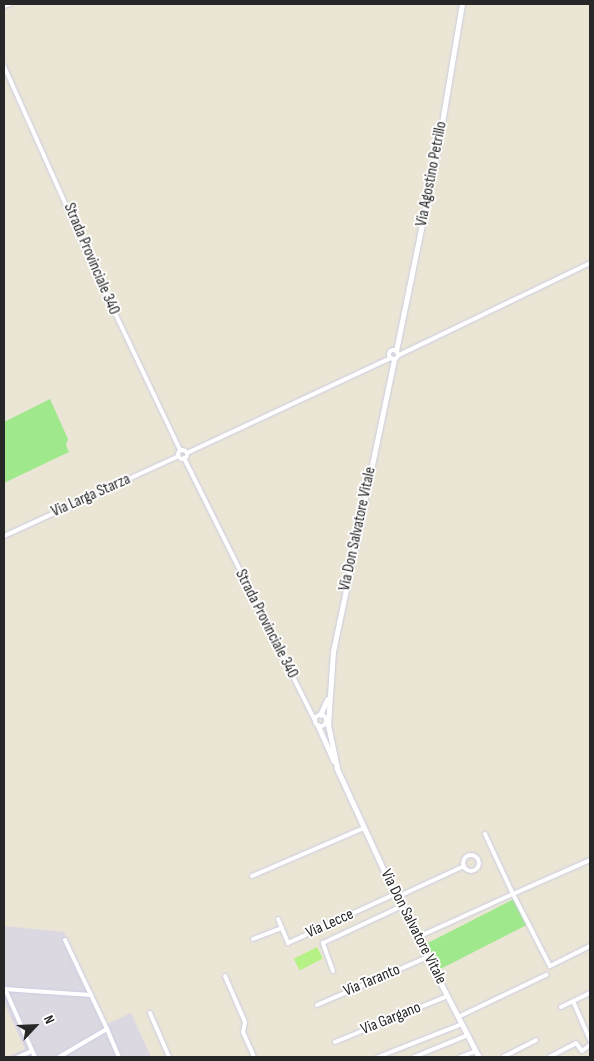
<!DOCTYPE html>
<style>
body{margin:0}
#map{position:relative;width:594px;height:1061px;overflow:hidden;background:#ebe5d6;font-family:"Sofia Sans Condensed",sans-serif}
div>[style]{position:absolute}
.industrial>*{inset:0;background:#dcd8e2}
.green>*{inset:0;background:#9fe98c;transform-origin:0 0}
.pitch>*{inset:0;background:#b6f186;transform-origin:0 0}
.roads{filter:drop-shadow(0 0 1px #cbcce2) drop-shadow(0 0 1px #cbcce2)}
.minor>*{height:4px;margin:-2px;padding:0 2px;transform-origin:2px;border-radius:2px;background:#fff}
.minor>.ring{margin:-2px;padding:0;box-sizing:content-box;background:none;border:4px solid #fff;border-radius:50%}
.tertiary>*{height:4.5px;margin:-2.25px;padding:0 2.25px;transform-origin:2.25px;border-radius:2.25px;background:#fff}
.tertiary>.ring{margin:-2.25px;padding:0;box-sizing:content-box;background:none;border:4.5px solid #fff;border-radius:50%}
span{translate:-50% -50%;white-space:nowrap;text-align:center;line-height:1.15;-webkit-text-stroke:4px #fff;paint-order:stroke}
.street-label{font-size:16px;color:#272727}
.frame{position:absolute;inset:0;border:5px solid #272727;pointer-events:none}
.north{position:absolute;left:10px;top:1001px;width:50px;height:50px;-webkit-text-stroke:4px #fff;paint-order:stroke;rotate:65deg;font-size:14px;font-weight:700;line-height:20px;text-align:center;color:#272727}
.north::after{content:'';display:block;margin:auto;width:18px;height:22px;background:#272727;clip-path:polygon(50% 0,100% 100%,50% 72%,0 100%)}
</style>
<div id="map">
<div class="industrial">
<i style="clip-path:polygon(4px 926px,64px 932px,107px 1024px,131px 1013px,151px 1057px,6px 1057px,25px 1049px,4px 1002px)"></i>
</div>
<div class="green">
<i style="clip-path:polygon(50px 399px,68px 439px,66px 445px,69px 452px,4px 483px,4px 422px)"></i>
<i style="left:514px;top:899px;width:29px;height:99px;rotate:63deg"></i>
</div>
<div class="pitch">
<i style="left:317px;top:947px;width:13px;height:26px;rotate:63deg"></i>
</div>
<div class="roads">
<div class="minor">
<i style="left:4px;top:6px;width:6px;rotate:-18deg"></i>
<i style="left:4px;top:66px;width:229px;rotate:66deg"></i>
<i style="left:97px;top:275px;width:194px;rotate:64.6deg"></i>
<i style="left:399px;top:355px;width:212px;rotate:-25.7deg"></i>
<i class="ring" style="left:177.5px;top:449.5px;width:5px;height:5px"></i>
<i style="left:187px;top:453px;width:225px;rotate:-25deg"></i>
<i style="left:184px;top:458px;width:294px;rotate:63.5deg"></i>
<i style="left:4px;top:536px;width:192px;rotate:-24.6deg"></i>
<i style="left:485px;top:834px;width:66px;rotate:65deg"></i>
<i style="left:513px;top:894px;width:84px;rotate:-23.8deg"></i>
<i class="ring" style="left:463px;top:855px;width:12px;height:12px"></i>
<i style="left:252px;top:876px;width:122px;rotate:-23.2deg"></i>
<i style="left:397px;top:897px;width:74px;rotate:-24.8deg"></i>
<i style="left:278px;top:919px;width:26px;rotate:67deg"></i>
<i style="left:288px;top:943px;width:118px;rotate:-24.6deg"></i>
<i style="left:418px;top:937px;width:104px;rotate:-24.4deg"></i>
<i style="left:513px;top:894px;width:81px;rotate:62.8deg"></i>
<i style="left:550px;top:966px;width:45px;rotate:-26.6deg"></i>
<i style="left:253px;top:939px;width:31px;rotate:-21deg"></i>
<i style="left:65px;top:940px;width:98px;rotate:64.7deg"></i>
<i style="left:333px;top:971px;width:30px;rotate:-110deg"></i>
<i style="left:323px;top:943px;width:87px;rotate:-25.1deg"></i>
<i style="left:225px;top:976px;width:50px;rotate:66.5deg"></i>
<i style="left:245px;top:1022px;width:10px;rotate:101deg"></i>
<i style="left:243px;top:1032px;width:27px;rotate:66deg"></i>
<i style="left:4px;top:989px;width:87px;rotate:3.9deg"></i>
<i style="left:5px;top:989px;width:74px;rotate:66.2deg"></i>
<i style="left:573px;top:1001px;width:43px;rotate:66.4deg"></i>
<i style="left:317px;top:1005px;width:121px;rotate:-23.4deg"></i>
<i style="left:561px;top:1007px;width:32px;rotate:-26deg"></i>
<i style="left:150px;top:1013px;width:48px;rotate:66.6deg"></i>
<i style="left:458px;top:1017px;width:98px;rotate:-25.5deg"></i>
<i style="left:335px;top:1042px;width:122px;rotate:-22.2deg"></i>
<i style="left:18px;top:1057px;width:15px;rotate:-23deg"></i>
<i style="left:59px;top:1057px;width:56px;rotate:-30.3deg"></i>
<i style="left:107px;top:1029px;width:30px;rotate:67deg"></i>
<i style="left:378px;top:1057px;width:90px;rotate:-21.4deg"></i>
<i style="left:414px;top:1057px;width:58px;rotate:-22.2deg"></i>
<i style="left:460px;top:1057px;width:17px;rotate:-21deg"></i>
<i style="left:503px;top:1057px;width:37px;rotate:-27deg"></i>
<i style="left:549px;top:1057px;width:30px;rotate:-27deg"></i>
<i style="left:576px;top:1043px;width:10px;rotate:53deg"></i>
<i style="left:582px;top:1051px;width:10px;rotate:-37deg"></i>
</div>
<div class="tertiary">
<i class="ring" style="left:389.5px;top:350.5px;width:4.5px;height:4.5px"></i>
<i style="left:396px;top:351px;width:214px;rotate:-78.4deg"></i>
<i style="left:439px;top:141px;width:139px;rotate:-80.5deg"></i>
<i style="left:320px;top:715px;width:17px;rotate:-65deg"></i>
<i class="ring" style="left:315.5px;top:715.5px;width:6.5px;height:6.5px"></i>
<i style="left:318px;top:725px;width:39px;rotate:66deg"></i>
<i style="left:337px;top:768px;width:44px;rotate:-101.8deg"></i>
<i style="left:328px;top:725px;width:73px;rotate:-86.1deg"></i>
<i style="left:333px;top:652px;width:298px;rotate:-78.2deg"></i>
<i style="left:337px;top:768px;width:139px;rotate:65.3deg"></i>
<i style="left:395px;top:894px;width:183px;rotate:62.7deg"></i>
</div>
</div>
<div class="street-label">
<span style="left:432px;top:174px;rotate:-79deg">Via Agostino Petrillo</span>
<span style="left:91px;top:259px;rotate:67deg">Strada Provinciale 340</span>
<span style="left:91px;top:496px;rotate:-24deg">Via Larga Starza</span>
<span style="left:358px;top:529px;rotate:-78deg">Via Don Salvatore Vitale</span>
<span style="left:266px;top:624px;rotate:63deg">Strada Provinciale 340</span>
<span style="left:330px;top:924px;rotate:-24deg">Via Lecce</span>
<span style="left:413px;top:927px;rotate:63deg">Via Don Salvatore Vitale</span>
<span style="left:372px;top:981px;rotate:-23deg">Via Taranto</span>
<span style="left:391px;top:1019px;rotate:-22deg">Via Gargano</span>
</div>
<div class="frame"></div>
<div class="north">N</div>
</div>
